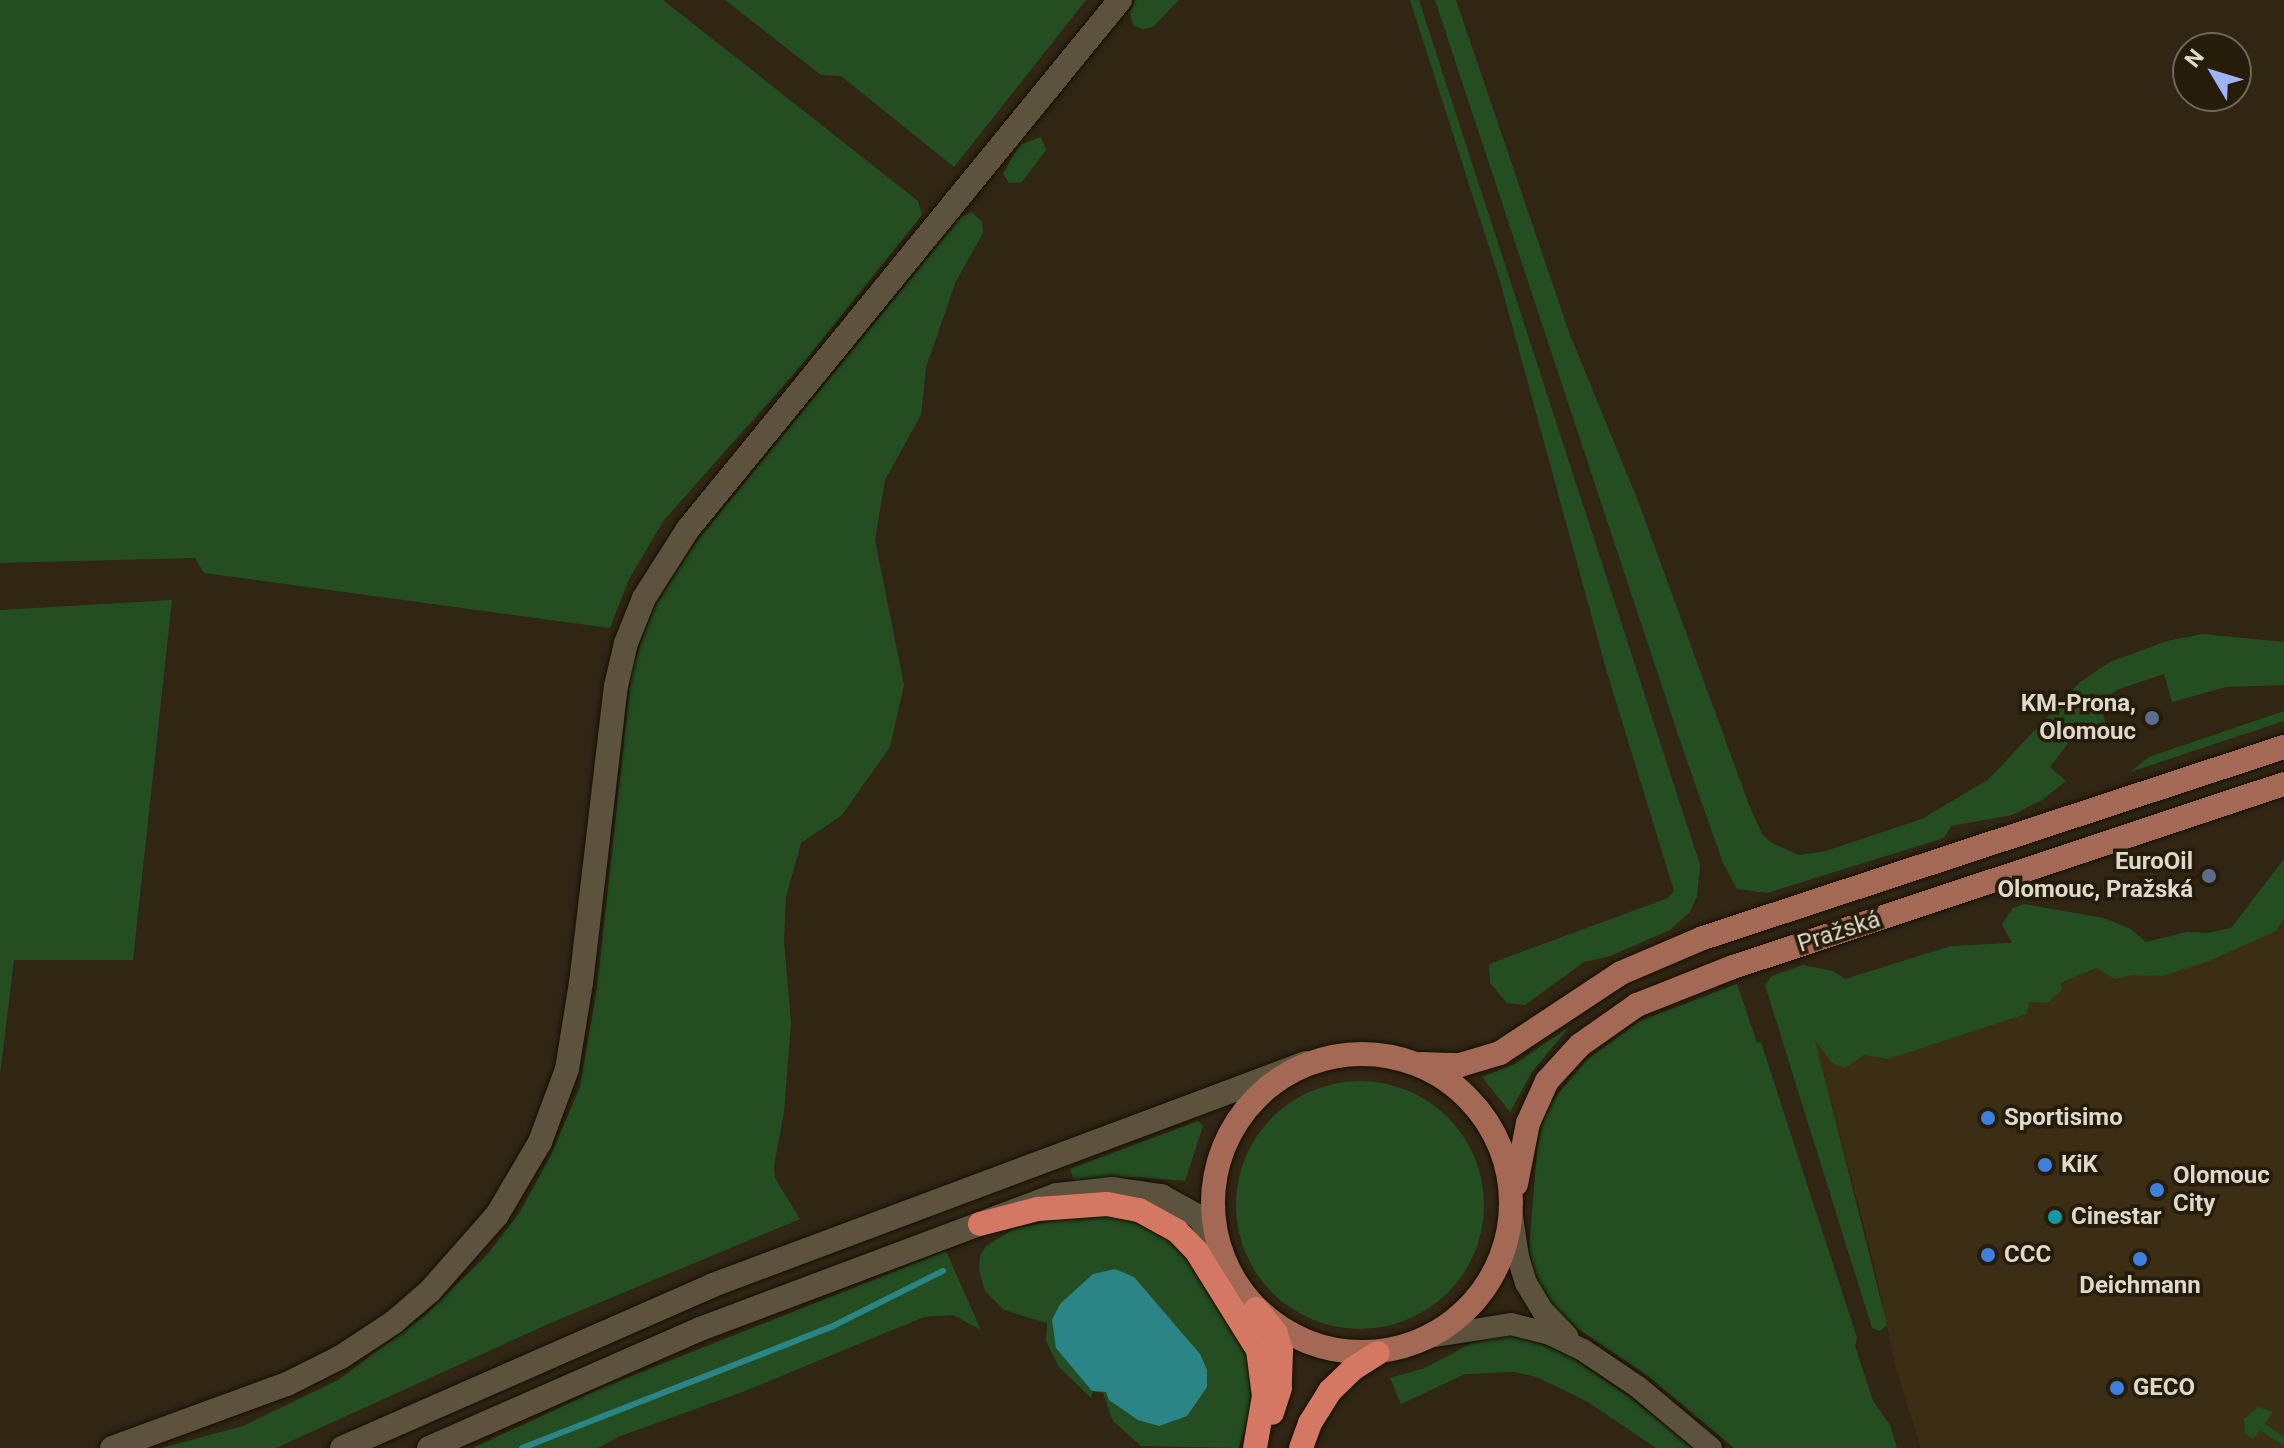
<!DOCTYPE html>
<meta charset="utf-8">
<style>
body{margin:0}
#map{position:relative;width:2284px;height:1448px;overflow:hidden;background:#302613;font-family:Roboto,sans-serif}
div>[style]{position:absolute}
.built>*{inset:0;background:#3b2e14}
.green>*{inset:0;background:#244e22}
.round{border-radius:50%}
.water>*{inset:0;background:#2b8486}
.stream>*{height:6px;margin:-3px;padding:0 3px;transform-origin:3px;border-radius:3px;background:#2b8486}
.roads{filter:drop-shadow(0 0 2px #170f01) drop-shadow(0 0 2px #170f01)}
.minor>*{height:22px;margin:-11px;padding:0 11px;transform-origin:11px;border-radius:11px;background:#5d523e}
.secondary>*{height:24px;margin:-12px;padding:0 12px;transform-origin:12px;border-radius:12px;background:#5d523e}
.primary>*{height:24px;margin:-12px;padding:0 12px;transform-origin:12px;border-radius:12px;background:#a46954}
.primary>.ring{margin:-12px;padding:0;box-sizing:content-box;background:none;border:24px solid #a46954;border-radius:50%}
.motorway>*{height:24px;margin:-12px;padding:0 12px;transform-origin:12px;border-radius:12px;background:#d47863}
.dots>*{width:22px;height:22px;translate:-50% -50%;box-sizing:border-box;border:4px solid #261c0a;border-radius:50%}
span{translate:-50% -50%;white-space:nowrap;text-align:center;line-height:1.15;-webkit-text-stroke:7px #261c0a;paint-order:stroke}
.poi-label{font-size:24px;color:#dfd8cd;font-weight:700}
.right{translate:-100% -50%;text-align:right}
.left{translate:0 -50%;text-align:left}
.street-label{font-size:24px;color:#dfd8cd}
.north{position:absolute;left:2172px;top:32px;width:80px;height:80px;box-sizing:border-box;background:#261c0a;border:2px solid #706758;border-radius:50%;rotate:308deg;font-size:22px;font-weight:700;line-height:32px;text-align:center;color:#dfd8cd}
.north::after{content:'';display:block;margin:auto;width:28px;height:36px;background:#9fb3fd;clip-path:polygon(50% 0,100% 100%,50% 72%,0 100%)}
</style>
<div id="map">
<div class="built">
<i style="clip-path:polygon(2284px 919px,2284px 1448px,1921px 1448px,1897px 1372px,1872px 1257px,1814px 1037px,1951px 946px,2056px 941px,2209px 961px,2275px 931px)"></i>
</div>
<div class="green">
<i style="clip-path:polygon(0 0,663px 0,918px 201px,922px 215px,799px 368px,664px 520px,629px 579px,610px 628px,204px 573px,195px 558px,0 563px)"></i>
<i style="clip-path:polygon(725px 0,1086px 0,954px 167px,841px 76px,821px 75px)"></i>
<i style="clip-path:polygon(1135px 0,1179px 0,1153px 27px,1143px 29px,1133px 25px,1130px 13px)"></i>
<i style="clip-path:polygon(1410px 0,1419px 0,1700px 865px,1697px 896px,1690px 912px,1670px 930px,1610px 956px,1584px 962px,1525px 1005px,1507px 1003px,1490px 983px,1489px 964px,1668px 898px,1674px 891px,1606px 669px,1500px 281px)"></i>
<i style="clip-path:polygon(1435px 0,1456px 0,1570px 335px,1638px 501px,1749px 805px,1762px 834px,1772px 843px,1799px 855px,1826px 851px,1922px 819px,1989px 779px,2080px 682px,2110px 662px,2167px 641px,2203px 634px,2284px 642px,2284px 685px,2226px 687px,2172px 702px,2164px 674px,2119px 689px,2101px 701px,2106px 727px,2100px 740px,2082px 725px,2050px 767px,2066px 781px,2042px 800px,2012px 815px,1951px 826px,1944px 838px,1767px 893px,1737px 889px,1723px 863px,1678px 735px)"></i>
<i style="clip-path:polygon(1041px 137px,1046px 150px,1022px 182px,1009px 183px,1003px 174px,1014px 154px,1022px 144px)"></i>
<i style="clip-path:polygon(972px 212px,982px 222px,983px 233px,956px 281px,926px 367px,921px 415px,885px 480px,875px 540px,904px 685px,890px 747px,842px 815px,801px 843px,786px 897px,784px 941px,791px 1022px,784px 1112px,774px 1166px,775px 1178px,800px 1219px,546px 1325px,276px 1448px,162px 1448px,243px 1426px,338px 1380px,422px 1318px,488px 1254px,520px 1212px,550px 1157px,580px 1087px,597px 988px,632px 668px,653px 609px,694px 545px,961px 217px)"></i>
<i style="clip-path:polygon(172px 600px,133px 960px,14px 960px,0 1075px,0 610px)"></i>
<i style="clip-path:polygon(2284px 711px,2284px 721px,2130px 772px,2149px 757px)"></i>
<i style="clip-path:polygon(2284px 859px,2284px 919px,2276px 931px,2209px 961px,2163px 976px,2131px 975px,2115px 979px,2096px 968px,2060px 983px,2062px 990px,2047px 1003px,2030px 1002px,2026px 1014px,1888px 1059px,1864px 1055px,1845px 1068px,1832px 1063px,1815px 1040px,1887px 1325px,1880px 1331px,1872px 1328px,1765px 985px,1772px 976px,1803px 965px,1833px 971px,1845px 979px,1951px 946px,2012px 943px,2002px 924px,2013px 908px,2024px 904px,2104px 918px,2131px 929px,2146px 942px,2187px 932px,2208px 933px,2231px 928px)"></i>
<i style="clip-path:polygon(1737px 984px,1757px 1043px,1761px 1042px,1857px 1338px,1855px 1346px,1873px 1401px,1890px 1425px,1897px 1448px,1734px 1448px,1647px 1375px,1559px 1316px,1542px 1292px,1533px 1271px,1529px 1251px,1537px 1150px,1542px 1124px,1554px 1099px,1587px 1060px,1640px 1021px)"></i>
<i style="clip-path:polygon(1569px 1027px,1532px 1072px,1510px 1112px,1482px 1077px,1515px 1064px)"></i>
<i class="round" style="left:1236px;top:1081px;width:248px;height:248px"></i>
<i style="clip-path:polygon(1198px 1121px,1203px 1126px,1185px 1181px,1140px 1177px,1074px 1180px,1070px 1169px)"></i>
<i style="clip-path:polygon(1092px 1213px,1134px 1220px,1162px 1235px,1187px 1259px,1231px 1324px,1250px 1362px,1254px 1388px,1248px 1423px,1238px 1448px,1141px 1446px,1113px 1421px,1103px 1393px,1093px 1391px,1091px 1398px,1059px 1367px,1046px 1341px,1047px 1323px,1004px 1310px,985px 1291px,979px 1270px,980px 1256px,986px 1246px,1014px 1229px)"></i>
<i style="clip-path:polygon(946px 1251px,981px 1330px,953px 1315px,924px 1317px,745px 1391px,618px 1437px,598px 1448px,473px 1448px,604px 1387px)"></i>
<i style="clip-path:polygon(1504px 1336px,1522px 1336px,1569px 1356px,1631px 1398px,1693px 1448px,1656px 1448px,1588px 1402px,1537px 1377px,1514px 1372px,1465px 1374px,1401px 1404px,1390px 1378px,1425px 1368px,1472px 1343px)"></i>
<i style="clip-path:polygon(2258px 1407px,2273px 1412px,2265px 1424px,2284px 1437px,2284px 1446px,2260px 1430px,2253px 1439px,2245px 1433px,2244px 1419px)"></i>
</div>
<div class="water">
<i style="clip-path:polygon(1115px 1269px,1134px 1277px,1200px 1354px,1207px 1370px,1207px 1387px,1187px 1416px,1159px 1426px,1138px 1420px,1109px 1400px,1106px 1392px,1092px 1391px,1056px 1348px,1052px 1320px,1060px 1304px,1093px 1274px)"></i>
</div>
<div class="stream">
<i style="left:522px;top:1448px;width:334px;rotate:-21.4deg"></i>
<i style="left:833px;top:1326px;width:123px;rotate:-26.6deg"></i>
</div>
<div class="roads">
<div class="minor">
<i style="left:1511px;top:1210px;width:48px;rotate:81.5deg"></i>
<i style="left:1518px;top:1257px;width:27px;rotate:73deg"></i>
<i style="left:1526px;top:1283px;width:33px;rotate:59deg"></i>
<i style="left:1543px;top:1311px;width:35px;rotate:46deg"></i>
<i style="left:1429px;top:1337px;width:83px;rotate:-9deg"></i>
<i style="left:1511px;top:1324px;width:40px;rotate:14.4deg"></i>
<i style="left:1550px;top:1334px;width:37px;rotate:26deg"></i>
<i style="left:1583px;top:1350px;width:66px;rotate:33.9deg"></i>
<i style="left:1638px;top:1387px;width:95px;rotate:39.9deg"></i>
</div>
<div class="secondary">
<i style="left:112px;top:1448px;width:186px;rotate:-20.1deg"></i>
<i style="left:287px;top:1384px;width:60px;rotate:-26.6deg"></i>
<i style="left:341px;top:1357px;width:64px;rotate:-33.4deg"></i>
<i style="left:394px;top:1322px;width:48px;rotate:-40.7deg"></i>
<i style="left:430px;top:1291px;width:101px;rotate:-48.6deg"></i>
<i style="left:497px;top:1215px;width:85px;rotate:-59.5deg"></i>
<i style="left:540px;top:1142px;width:78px;rotate:-69.7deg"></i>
<i style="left:567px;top:1069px;width:87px;rotate:-80.8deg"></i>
<i style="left:581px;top:983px;width:299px;rotate:-83.3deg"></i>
<i style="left:616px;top:686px;width:44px;rotate:-76.9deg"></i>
<i style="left:626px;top:643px;width:48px;rotate:-68.2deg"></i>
<i style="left:644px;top:598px;width:82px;rotate:-57.5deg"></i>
<i style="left:688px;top:529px;width:683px;rotate:-50.76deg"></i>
<i style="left:342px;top:1448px;width:405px;rotate:-23.7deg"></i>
<i style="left:713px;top:1285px;width:633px;rotate:-20.52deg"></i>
<i style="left:429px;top:1448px;width:296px;rotate:-23.7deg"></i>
<i style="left:700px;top:1329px;width:381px;rotate:-20.6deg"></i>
<i style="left:1057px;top:1195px;width:56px;rotate:-6.1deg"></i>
<i style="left:1113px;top:1189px;width:49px;rotate:8.3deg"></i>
<i style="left:1161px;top:1196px;width:43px;rotate:28.9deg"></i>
<i style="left:1199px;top:1217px;width:38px;rotate:57deg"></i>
</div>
<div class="primary">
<i class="ring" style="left:1213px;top:1054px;width:274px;height:274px"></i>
<i style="left:1422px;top:1064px;width:38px;rotate:2deg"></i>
<i style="left:1460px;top:1065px;width:42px;rotate:-16.7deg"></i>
<i style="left:1500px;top:1053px;width:145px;rotate:-33.5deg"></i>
<i style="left:1621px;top:973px;width:89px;rotate:-23.1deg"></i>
<i style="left:1703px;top:938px;width:612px;rotate:-18.2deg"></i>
<i style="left:1516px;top:1184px;width:62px;rotate:-78.9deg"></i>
<i style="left:1528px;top:1123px;width:46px;rotate:-65.7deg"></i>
<i style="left:1547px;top:1081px;width:49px;rotate:-47.5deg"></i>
<i style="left:1580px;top:1045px;width:70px;rotate:-35.1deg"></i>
<i style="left:1637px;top:1005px;width:103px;rotate:-21.6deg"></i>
<i style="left:1733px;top:967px;width:581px;rotate:-18.37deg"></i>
</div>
<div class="motorway">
<i style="left:980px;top:1224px;width:60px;rotate:-14.5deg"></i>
<i style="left:1038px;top:1209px;width:69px;rotate:-4.1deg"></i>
<i style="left:1107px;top:1204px;width:33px;rotate:11deg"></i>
<i style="left:1139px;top:1210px;width:43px;rotate:28.9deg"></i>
<i style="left:1177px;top:1231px;width:29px;rotate:46deg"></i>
<i style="left:1197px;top:1252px;width:115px;rotate:58.1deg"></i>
<i style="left:1258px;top:1350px;width:46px;rotate:82.6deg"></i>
<i style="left:1264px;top:1396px;width:53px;rotate:99.8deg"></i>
<i style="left:1256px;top:1309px;width:30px;rotate:50deg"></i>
<i style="left:1275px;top:1332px;width:20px;rotate:72deg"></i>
<i style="left:1281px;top:1351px;width:37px;rotate:92deg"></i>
<i style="left:1280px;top:1388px;width:26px;rotate:108deg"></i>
<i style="left:1301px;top:1448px;width:27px;rotate:-70deg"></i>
<i style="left:1310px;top:1423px;width:38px;rotate:-58deg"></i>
<i style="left:1330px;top:1391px;width:33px;rotate:-44deg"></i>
<i style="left:1354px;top:1368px;width:28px;rotate:-32deg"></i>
</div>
</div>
<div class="dots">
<i style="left:2152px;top:718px;background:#5c6f8a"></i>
<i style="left:2209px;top:876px;background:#5c6f8a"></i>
<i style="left:1988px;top:1118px;background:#3f7fe0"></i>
<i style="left:2045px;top:1165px;background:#3f7fe0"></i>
<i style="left:2157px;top:1190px;background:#3f7fe0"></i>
<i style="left:2055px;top:1217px;background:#0f9aa8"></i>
<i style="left:1988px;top:1255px;background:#3f7fe0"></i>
<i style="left:2140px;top:1259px;background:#3f7fe0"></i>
<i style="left:2117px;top:1388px;background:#3f7fe0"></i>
</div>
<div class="poi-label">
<span class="right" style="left:2136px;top:718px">KM-Prona,<br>Olomouc</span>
<span class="right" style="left:2193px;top:876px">EuroOil<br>Olomouc, Pražská</span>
<span class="left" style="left:2004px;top:1118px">Sportisimo</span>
<span class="left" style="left:2061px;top:1165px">KiK</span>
<span class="left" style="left:2173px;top:1190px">Olomouc<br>City</span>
<span class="left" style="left:2071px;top:1217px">Cinestar</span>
<span class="left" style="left:2004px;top:1255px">CCC</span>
<span style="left:2140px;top:1286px">Deichmann</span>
<span class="left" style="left:2133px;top:1388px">GECO</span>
</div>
<div class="street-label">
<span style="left:1839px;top:932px;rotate:-18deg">Pražská</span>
</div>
<div class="north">N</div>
</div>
